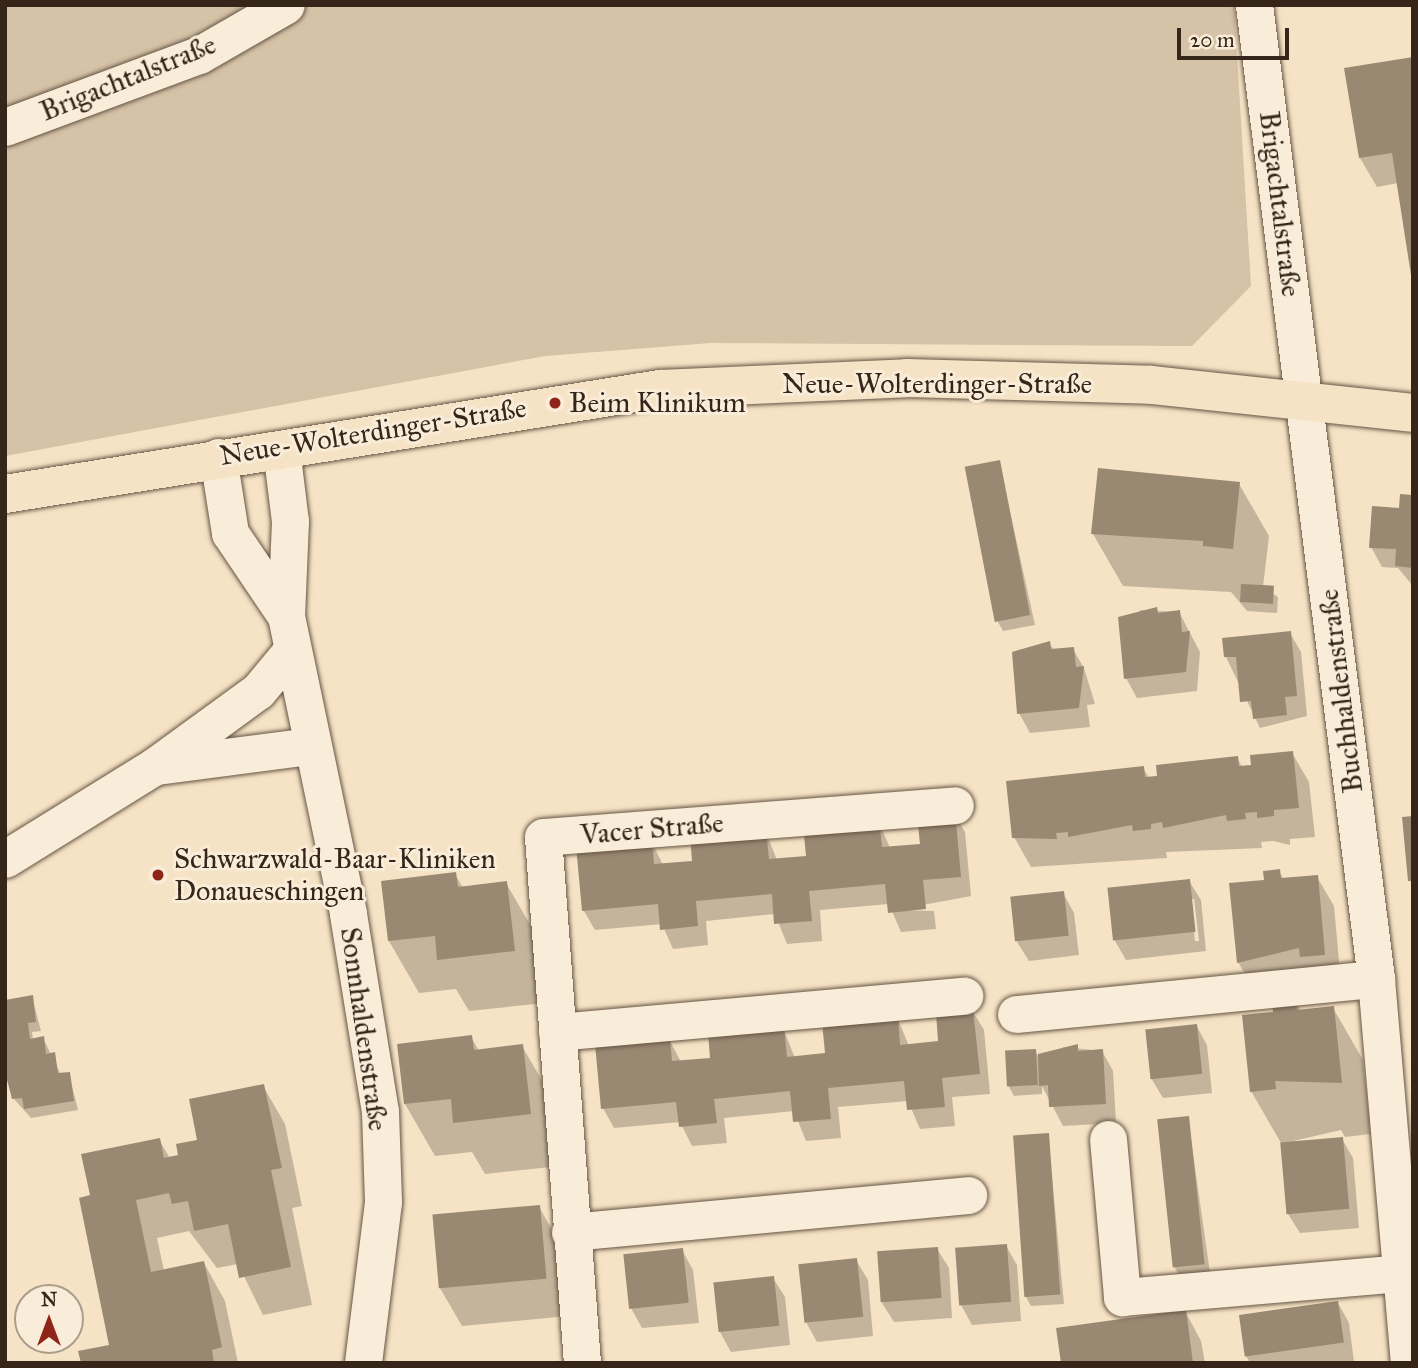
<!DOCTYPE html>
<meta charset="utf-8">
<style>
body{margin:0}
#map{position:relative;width:1418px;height:1368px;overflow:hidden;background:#f6e2c4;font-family:"IM FELL Great Primer",serif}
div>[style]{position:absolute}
.green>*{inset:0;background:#d5c2a7}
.shadow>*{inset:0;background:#0003}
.building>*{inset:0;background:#998872;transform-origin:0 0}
.roads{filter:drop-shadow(0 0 2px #655544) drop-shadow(0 0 2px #655544)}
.minor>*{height:37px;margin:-18.5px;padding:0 18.5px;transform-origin:18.5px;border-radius:18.5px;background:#f9ecd9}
.major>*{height:38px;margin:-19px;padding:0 19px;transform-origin:19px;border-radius:19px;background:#f6e2c4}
.dots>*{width:19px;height:19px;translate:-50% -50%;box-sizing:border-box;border:4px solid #f9ecd9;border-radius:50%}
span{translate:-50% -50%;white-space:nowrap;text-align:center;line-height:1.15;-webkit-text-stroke:6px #f9ecd9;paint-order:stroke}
.street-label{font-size:28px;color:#352619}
.poi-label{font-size:28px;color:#352619}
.left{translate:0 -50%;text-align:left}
.frame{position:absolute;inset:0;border:7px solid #352619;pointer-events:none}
.north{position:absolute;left:14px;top:1284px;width:70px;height:70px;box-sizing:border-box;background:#f9ecd9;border:2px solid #ab9d8c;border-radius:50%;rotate:0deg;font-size:19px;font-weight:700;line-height:28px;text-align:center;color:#352619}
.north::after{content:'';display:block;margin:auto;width:24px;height:32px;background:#8f2418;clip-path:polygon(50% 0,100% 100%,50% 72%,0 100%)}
.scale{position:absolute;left:1177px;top:28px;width:112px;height:32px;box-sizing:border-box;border:4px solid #352619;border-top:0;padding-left:9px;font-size:21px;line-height:24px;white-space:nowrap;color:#352619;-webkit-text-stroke:5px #f9ecd9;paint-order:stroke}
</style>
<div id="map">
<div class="green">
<i style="clip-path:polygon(5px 5px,1234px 5px,1251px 286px,1192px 346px,711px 343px,545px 356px,5px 456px)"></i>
</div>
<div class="shadow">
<i style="clip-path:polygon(1413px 59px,1398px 183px,1377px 187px,1360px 158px)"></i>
<i style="clip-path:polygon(999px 462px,1035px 625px,1003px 631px,998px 622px)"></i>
<i style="clip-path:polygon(1239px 484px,1269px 536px,1263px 587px,1278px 597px,1277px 613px,1247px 611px,1231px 592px,1123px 586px,1093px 534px)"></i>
<i style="clip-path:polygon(1413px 497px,1413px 586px,1398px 568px,1382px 567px,1371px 547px)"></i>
<i style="clip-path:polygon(1140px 610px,1179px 612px,1200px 652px,1197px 691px,1137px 698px,1126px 678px)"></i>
<i style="clip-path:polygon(1290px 633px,1301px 652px,1307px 716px,1260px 728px,1226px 657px)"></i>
<i style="clip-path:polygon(1049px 643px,1054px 650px,1073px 649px,1084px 668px,1095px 704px,1087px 705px,1090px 727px,1030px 733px,1019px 713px)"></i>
<i style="clip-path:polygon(1292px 753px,1309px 782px,1315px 837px,1290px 839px,1290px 845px,1273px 841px,1261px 842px,1262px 848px,1166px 852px,1167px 858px,1031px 867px,1014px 837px,1143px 768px,1149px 778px,1237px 758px,1242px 767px,1253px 766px)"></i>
<i style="clip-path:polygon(954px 813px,965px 832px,971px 896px,896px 910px,934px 911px,936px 929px,901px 932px,889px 904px,820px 910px,822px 941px,787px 944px,775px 914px,706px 921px,708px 945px,673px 949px,662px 924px,595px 930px,584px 911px,651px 841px,663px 865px,694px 862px,765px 830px,777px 860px,808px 857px,878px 820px,890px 848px,922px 845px)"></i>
<i style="clip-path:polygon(1279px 871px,1284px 880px,1317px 877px,1334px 906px,1341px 983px,1255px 991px,1238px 962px,1266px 882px)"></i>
<i style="clip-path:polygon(455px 874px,463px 888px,506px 883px,536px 935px,544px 1003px,469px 1011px,456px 989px,419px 993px,389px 941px,383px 882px)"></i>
<i style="clip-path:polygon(evenodd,1189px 881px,1201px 900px,1206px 951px,1126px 960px,1115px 941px,1109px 889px,1189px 881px,1191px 899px,1194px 899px,1199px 941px,1195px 941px,1191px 899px)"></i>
<i style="clip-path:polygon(1063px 893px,1074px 913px,1079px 955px,1029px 961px,1017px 942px)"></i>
<i style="clip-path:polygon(32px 997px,41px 1031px,32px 1032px,33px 1040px,43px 1038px,61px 1075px,69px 1074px,78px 1110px,31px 1118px,14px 1099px,11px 1080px,5px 1081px,5px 1001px)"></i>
<i style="clip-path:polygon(1295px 1000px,1301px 1011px,1333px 1008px,1363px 1060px,1371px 1134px,1345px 1137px,1341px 1130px,1293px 1141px,1342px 1139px,1353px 1158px,1359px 1228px,1300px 1233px,1288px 1214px,1281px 1143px,1251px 1091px,1275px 1014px)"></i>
<i style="clip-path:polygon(972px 1010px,984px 1030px,990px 1094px,952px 1097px,955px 1126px,920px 1129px,908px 1101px,838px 1107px,841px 1138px,806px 1141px,794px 1111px,724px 1118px,727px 1143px,692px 1146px,680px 1122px,614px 1128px,603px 1108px,669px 1039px,681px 1062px,712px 1060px,783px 1028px,795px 1058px,827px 1055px,897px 1017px,909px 1046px,940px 1043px)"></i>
<i style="clip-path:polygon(1196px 1025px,1207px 1045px,1212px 1093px,1163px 1098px,1151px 1078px)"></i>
<i style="clip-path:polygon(471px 1037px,479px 1051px,522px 1046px,552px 1098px,560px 1166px,485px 1174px,472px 1152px,435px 1156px,405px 1104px,399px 1045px)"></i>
<i style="clip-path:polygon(1063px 1047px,1102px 1051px,1113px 1071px,1116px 1123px,1063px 1126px,1042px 1086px,1042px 1094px,1014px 1096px,1009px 1087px,1035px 1050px,1038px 1056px,1063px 1054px)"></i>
<i style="clip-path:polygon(263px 1086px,285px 1124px,302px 1206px,292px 1208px,312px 1305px,263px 1315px,238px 1264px,217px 1268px,189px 1231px,157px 1238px,164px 1271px,204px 1263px,225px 1301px,238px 1363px,82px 1363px,111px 1346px,92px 1197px,159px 1140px,170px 1158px,180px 1156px)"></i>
<i style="clip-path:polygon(1188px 1118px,1210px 1273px,1180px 1277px,1175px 1268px)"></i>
<i style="clip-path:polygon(1048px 1135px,1064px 1304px,1031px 1306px,1026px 1297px)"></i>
<i style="clip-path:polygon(539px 1207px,561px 1245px,568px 1316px,462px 1326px,440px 1288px)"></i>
<i style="clip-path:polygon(1006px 1246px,1017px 1265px,1021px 1321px,972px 1325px,961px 1305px)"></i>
<i style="clip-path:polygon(937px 1249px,949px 1268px,952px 1318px,894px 1322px,882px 1303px)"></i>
<i style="clip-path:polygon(682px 1250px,693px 1270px,699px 1323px,642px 1328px,631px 1308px)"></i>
<i style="clip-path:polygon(856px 1260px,868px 1280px,873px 1336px,817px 1342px,806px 1322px)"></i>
<i style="clip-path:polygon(773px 1278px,785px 1297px,790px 1345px,731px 1352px,720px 1332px)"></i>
<i style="clip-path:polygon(1338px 1303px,1349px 1323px,1354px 1362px,1250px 1363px,1246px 1356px)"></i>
<i style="clip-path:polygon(1185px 1311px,1201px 1341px,1205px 1363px,1062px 1363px)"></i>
</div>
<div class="building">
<i style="clip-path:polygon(1413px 57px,1413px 275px,1411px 275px,1392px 153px,1359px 158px,1344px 68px)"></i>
<i style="left:1000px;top:460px;width:158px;height:36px;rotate:79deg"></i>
<i style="clip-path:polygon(1098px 468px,1240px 482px,1233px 549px,1203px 546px,1203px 541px,1091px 534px)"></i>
<i style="clip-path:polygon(1400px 494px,1413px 495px,1413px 568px,1395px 566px,1396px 549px,1369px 548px,1372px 506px,1399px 508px)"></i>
<i style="left:1241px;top:584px;width:33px;height:18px;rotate:3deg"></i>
<i style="clip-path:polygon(1157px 607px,1158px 613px,1180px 610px,1182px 632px,1190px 631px,1186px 672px,1124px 679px,1118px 617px)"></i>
<i style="clip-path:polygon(1291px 631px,1297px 696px,1285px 697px,1287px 715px,1253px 719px,1251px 701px,1240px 702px,1236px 657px,1224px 657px,1222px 638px)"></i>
<i style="clip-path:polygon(1050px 641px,1051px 649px,1074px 647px,1076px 667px,1084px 666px,1079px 708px,1017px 714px,1012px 652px)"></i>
<i style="clip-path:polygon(1293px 751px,1299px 808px,1274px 810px,1274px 816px,1257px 818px,1257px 812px,1245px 813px,1246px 819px,1227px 821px,1226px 815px,1163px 828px,1162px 822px,1151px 824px,1151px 829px,1133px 831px,1132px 825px,1068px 837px,1068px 832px,1056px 833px,1057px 839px,1012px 838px,1006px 781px,1144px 766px,1145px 777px,1157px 776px,1156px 765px,1238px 756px,1239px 766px,1251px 765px,1250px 755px)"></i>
<i style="clip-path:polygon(955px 811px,961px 877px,923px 880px,926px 909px,888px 913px,885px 884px,809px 891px,812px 921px,774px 924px,772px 894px,696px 901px,698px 926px,660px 930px,658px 904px,582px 911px,576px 846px,652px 839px,654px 864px,692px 861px,690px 835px,766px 829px,769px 859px,806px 856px,803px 825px,879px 818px,882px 847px,920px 844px,917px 815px)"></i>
<i style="clip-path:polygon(1413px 816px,1413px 881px,1408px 881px,1402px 817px)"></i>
<i style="clip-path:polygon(1280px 869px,1281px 878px,1318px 875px,1325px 955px,1300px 957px,1299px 948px,1237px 963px,1229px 883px,1264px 880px,1263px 871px)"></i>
<i style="clip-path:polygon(456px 872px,458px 887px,507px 881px,515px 951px,437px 960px,435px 936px,388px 941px,381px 881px)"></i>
<i style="left:1190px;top:879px;width:53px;height:83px;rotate:84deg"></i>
<i style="left:1064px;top:891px;width:45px;height:54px;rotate:84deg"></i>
<i style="clip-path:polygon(33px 995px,36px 1022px,28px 1023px,30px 1039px,44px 1036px,46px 1054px,55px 1052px,58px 1073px,70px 1072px,74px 1101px,24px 1109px,22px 1098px,12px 1099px,5px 1072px,5px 1000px)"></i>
<i style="clip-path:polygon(1296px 998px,1297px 1010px,1334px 1006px,1342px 1083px,1275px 1081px,1276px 1089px,1250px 1092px,1242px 1015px,1273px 1012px,1272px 1001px)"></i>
<i style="clip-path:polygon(973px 1009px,980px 1074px,942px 1078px,945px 1107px,907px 1110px,904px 1081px,828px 1088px,831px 1119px,793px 1122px,790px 1091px,714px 1099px,717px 1123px,679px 1127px,676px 1102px,601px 1109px,595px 1044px,670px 1037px,672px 1061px,710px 1058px,708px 1033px,784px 1026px,787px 1057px,825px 1053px,822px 1022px,898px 1015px,900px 1045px,938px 1041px,936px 1012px)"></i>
<i style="left:1197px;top:1024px;width:50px;height:52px;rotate:84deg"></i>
<i style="clip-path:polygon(472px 1035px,474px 1050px,523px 1044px,531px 1114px,453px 1123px,451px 1099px,404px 1104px,397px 1044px)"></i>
<i style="clip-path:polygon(1078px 1044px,1078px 1051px,1103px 1049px,1106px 1104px,1049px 1107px,1048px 1085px,1039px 1086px,1038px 1054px)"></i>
<i style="left:1036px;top:1049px;width:36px;height:31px;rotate:87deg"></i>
<i style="clip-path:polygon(264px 1084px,282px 1168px,271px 1170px,291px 1267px,239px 1278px,228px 1224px,194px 1231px,188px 1201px,172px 1204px,169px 1193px,136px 1200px,151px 1272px,204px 1261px,222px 1347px,212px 1350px,214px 1363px,81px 1363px,78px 1351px,109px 1345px,79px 1198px,90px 1195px,81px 1154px,160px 1138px,164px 1158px,178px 1155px,176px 1144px,197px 1140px,189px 1099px)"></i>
<i style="left:1189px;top:1116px;width:149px;height:32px;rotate:84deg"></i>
<i style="left:1049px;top:1133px;width:162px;height:36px;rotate:86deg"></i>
<i style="left:1343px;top:1137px;width:72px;height:63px;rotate:85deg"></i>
<i style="left:540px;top:1205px;width:74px;height:108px;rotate:85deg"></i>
<i style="left:1007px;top:1244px;width:58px;height:52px;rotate:86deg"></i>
<i style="left:938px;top:1247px;width:51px;height:61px;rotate:86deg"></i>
<i style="left:683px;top:1248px;width:55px;height:60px;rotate:84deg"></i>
<i style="left:857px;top:1258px;width:59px;height:59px;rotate:84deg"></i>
<i style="left:774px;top:1276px;width:50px;height:61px;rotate:84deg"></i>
<i style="left:1338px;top:1301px;width:42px;height:100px;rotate:82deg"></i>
<i style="clip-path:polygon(1186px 1310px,1193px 1363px,1061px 1363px,1056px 1328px)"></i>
</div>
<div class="roads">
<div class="minor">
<i style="left:1254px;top:5px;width:982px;rotate:82.86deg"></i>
<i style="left:1376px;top:979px;width:385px;rotate:85.1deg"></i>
<i style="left:5px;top:127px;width:207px;rotate:-20.4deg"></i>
<i style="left:199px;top:55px;width:100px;rotate:-29.9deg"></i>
<i style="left:281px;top:449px;width:73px;rotate:82.9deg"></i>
<i style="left:290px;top:521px;width:95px;rotate:92.4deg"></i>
<i style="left:286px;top:616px;width:304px;rotate:78.2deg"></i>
<i style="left:348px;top:914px;width:200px;rotate:80.8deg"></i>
<i style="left:380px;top:1111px;width:91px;rotate:88.1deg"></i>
<i style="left:383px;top:1202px;width:162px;rotate:97.1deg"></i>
<i style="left:218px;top:457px;width:77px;rotate:81deg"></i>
<i style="left:230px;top:533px;width:100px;rotate:56deg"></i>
<i style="left:156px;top:766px;width:156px;rotate:-7.4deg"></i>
<i style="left:5px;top:859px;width:176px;rotate:-31.8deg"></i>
<i style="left:155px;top:766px;width:127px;rotate:-36.1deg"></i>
<i style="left:258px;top:691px;width:53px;rotate:-50.3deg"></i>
<i style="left:1016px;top:1014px;width:362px;rotate:-5.6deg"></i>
<i style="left:557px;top:1032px;width:409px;rotate:-5.1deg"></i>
<i style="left:1108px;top:1139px;width:159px;rotate:84.9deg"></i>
<i style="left:1122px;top:1297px;width:281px;rotate:-4.9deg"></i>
<i style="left:570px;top:1232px;width:400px;rotate:-5.3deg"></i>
<i style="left:582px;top:1363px;width:527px;rotate:-94.24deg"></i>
<i style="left:543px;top:837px;width:413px;rotate:-4.4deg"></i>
</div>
<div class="major">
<i style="left:5px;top:494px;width:663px;rotate:-9.11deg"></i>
<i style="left:660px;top:389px;width:247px;rotate:-2.5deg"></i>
<i style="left:907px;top:378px;width:244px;rotate:1.6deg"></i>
<i style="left:1151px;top:385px;width:263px;rotate:6.1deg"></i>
</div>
</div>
<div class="dots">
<i style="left:555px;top:403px;background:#8f2418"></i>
<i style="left:158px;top:875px;background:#8f2418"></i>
</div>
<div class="street-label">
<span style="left:128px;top:78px;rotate:-22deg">Brigachtalstraße</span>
<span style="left:1280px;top:204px;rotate:83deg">Brigachtalstraße</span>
<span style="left:937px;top:384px">Neue-Wolterdinger-Straße</span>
<span style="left:373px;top:432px;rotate:-9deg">Neue-Wolterdinger-Straße</span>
<span style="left:1341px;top:691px;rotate:-97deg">Buchhaldenstraße</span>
<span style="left:652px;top:829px;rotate:-5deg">Vacer Straße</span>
<span style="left:364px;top:1029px;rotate:82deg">Sonnhaldenstraße</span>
</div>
<div class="poi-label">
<span class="left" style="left:569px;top:403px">Beim Klinikum</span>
<span class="left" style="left:174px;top:875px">Schwarzwald-Baar-Kliniken<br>Donaueschingen</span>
</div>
<div class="frame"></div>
<div class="north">N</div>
<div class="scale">20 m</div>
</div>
